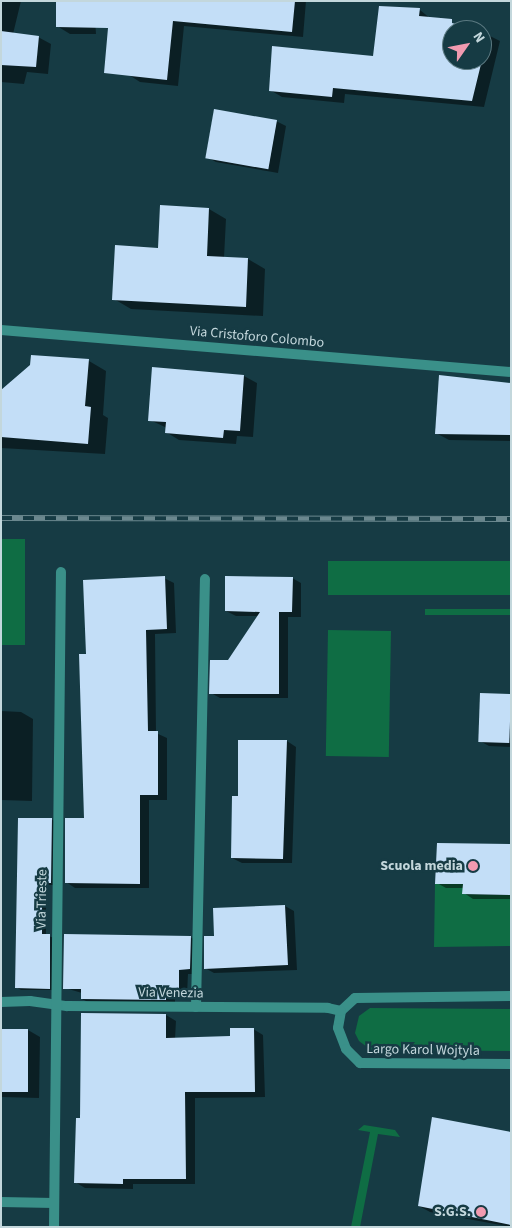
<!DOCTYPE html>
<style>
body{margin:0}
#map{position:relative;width:512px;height:1228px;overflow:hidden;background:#163b44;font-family:"Source Sans 3",sans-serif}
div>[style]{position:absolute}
.green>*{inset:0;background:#0f6d44;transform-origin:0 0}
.shadow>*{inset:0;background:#0007}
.building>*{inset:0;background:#c3def7;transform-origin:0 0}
.street>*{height:10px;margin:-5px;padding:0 5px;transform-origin:5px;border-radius:5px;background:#3a9089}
.rail>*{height:5.5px;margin-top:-2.75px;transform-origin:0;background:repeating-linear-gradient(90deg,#163b44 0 11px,#6b888f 0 22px);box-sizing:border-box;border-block:1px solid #6b888f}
.dots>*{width:14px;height:14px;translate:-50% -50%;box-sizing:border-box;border:2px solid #163b44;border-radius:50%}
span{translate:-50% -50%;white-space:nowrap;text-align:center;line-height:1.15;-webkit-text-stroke:5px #163b44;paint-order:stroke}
.street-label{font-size:14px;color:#c3d7dc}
.poi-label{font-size:14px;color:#c3d7dc;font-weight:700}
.right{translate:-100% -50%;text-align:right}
.frame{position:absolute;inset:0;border:2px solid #c3d7dc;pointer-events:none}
.north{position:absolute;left:442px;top:20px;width:50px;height:50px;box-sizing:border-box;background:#163b44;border:1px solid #5b7981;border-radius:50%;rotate:57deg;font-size:14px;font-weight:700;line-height:20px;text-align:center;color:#c3d7dc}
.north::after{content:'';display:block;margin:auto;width:18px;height:22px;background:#f19ab0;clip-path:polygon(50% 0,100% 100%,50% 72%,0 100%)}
</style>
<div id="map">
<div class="green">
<i style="left:1px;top:539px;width:24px;height:106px"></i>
<i style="left:328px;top:561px;width:183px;height:34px"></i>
<i style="left:425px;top:609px;width:86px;height:6px"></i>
<i style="left:328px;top:630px;width:63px;height:126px;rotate:1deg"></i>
<i style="clip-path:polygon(435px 884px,463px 884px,463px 894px,511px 895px,511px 946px,434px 947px)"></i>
<i style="clip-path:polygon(370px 1008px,511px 1009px,511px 1051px,371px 1050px,359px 1041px,355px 1033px,359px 1016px)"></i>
<i style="clip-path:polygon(364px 1125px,395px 1130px,400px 1137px,378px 1134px,360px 1227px,351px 1227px,370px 1132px,358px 1130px)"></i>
</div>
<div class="shadow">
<i style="clip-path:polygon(1px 1px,21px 1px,13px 34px,38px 37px,51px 44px,48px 74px,27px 72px,24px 84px,1px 82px)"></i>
<i style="clip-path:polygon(94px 1px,96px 34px,70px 34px,57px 26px)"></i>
<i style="clip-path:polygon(127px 1px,306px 1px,303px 37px,184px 26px,178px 86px,140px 82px,129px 75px)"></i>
<i style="clip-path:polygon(420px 10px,431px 19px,476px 30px,452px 30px,452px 60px,482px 60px,482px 32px,500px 41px,484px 107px,345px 94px,344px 103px,282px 97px,270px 90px,374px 58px)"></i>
<i style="clip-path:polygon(276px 121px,286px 126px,278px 173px,216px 162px,207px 157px)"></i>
<i style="clip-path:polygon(209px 209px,226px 219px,224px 258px,248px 259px,265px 269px,263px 316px,131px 309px,114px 299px,159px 249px)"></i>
<i style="clip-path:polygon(89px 361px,106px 371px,103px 415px,108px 418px,105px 454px,1px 448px,1px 391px)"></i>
<i style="clip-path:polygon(153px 368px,244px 376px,257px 383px,253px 437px,237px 436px,236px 444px,179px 440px,166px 432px,167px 428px,150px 420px)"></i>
<i style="clip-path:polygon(511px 384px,511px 441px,449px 440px,436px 433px)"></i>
<i style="clip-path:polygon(164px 578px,174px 583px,176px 633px,155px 634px,156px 733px,167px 738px,167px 800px,149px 800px,149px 888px,75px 888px,66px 882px,85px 819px,87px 655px)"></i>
<i style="clip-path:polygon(292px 578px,301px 583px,301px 617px,288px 617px,288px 698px,220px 698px,211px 693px,259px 616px,236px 616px,226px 611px)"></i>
<i style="clip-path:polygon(511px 695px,511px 747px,489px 746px,480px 741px)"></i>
<i style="clip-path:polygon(1px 711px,21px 712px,33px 719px,32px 801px,1px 800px)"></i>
<i style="clip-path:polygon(287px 741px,296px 747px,292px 863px,242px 863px,232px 858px,239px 797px)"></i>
<i style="clip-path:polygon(51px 819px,56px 822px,55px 885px,46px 885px,46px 935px,54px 938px,54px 990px,21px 990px,16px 987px)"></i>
<i style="clip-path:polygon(511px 845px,511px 899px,473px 899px,464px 893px,464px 888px,446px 888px,437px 883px)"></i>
<i style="clip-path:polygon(285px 906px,294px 911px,297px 970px,214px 973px,205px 968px,215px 938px,214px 909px)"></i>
<i style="clip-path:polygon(190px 937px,199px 942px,199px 974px,188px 974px,187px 995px,175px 995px,175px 1004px,92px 1004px,82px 999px,82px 993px,65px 988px)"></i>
<i style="clip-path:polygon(166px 1015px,176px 1021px,175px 1039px,231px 1038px,253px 1029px,263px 1035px,265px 1097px,195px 1098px,195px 1184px,133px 1184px,133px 1189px,85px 1188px,75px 1182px,81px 1119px)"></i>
<i style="clip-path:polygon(1px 1030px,28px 1030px,40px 1037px,39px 1098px,1px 1097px)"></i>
<i style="clip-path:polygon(511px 1134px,511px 1227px,430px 1212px,419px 1206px)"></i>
</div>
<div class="building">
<i style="clip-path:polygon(56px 1px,295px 1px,292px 32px,173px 21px,167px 80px,104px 73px,108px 28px,56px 27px)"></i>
<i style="clip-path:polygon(379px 6px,420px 8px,419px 16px,452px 19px,452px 23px,479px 30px,452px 30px,452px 60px,482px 60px,472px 101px,333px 88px,332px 97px,269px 91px,272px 46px,373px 56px)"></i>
<i style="clip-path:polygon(1px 31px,39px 36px,36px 67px,1px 65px)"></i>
<i style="clip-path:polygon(482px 31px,488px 33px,482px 60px)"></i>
<i style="left:214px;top:109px;width:64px;height:50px;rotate:10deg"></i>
<i style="clip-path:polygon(160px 205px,209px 208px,207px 256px,248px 258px,246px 307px,112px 300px,115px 245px,158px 248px)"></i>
<i style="clip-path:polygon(31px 355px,89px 359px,85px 406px,91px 407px,88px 444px,1px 437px,1px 390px,30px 365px)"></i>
<i style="clip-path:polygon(152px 367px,244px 375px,240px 431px,224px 430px,223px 438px,165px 433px,166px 422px,148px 421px)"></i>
<i style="clip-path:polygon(439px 375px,511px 383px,511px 435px,435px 434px)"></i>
<i style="clip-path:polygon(165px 576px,167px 629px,146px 630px,148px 731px,158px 731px,158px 795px,140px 795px,140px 884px,65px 883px,65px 818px,84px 818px,79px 654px,86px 654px,83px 580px)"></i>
<i style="clip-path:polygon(225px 576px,293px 577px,292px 612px,279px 612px,279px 694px,209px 694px,210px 660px,228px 660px,260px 612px,225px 611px)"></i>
<i style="left:480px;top:693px;width:31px;height:49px;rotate:2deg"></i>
<i style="clip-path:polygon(238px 740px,287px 740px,283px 859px,231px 858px,232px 796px,238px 796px)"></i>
<i style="clip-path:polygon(18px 818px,52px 818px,51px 883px,42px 883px,42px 934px,50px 934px,50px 989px,15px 988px)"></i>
<i style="clip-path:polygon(437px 843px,511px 844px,511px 895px,462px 894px,463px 884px,435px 884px)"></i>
<i style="clip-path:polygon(285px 905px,288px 965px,204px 969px,204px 936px,214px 936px,213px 908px)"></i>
<i style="clip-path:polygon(64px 934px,191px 936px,190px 969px,179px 970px,179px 990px,166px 990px,166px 1000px,81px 999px,81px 989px,63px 989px)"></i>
<i style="clip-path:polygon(81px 1013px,166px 1014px,166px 1038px,230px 1036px,230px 1028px,254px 1028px,255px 1092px,185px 1092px,186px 1179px,123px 1179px,123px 1184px,74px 1183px,76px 1118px,80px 1118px)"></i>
<i style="left:1px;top:1029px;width:27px;height:63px"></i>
<i style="clip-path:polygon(432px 1117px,511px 1132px,511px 1225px,418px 1206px)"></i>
</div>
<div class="street">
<i style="left:1px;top:330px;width:512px;rotate:4.71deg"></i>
<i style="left:511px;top:996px;width:156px;rotate:179.3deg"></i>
<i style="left:355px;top:998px;width:19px;rotate:137deg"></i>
<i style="left:341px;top:1011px;width:17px;rotate:100deg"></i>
<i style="left:338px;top:1028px;width:22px;rotate:69deg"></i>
<i style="left:346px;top:1049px;width:20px;rotate:45deg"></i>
<i style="left:360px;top:1063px;width:151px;rotate:0.4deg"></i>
<i style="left:1px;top:1002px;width:29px;rotate:-2deg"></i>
<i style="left:30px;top:1001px;width:37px;rotate:8deg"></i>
<i style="left:67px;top:1006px;width:261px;rotate:0.4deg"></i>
<i style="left:328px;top:1008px;width:13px;rotate:13deg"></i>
<i style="left:196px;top:1007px;width:428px;rotate:-88.8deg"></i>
<i style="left:1px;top:1202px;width:53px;rotate:1.1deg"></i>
<i style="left:54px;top:1227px;width:655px;rotate:-89.39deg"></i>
</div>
<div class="rail">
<i style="left:1px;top:518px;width:510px;rotate:0.11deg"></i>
</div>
<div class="dots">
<i style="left:473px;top:866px;background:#f19ab0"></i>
<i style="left:481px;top:1212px;background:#f19ab0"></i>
</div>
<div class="street-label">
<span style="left:257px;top:337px;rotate:5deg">Via Cristoforo Colombo</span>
<span style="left:42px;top:899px;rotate:-89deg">Via Trieste</span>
<span style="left:171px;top:993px;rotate:1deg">Via Venezia</span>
<span style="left:423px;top:1050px;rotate:1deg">Largo Karol Wojtyla</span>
</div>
<div class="poi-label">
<span class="right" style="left:463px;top:866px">Scuola media</span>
<span class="right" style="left:471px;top:1212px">S.G.S.</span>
</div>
<div class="frame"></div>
<div class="north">N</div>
</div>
